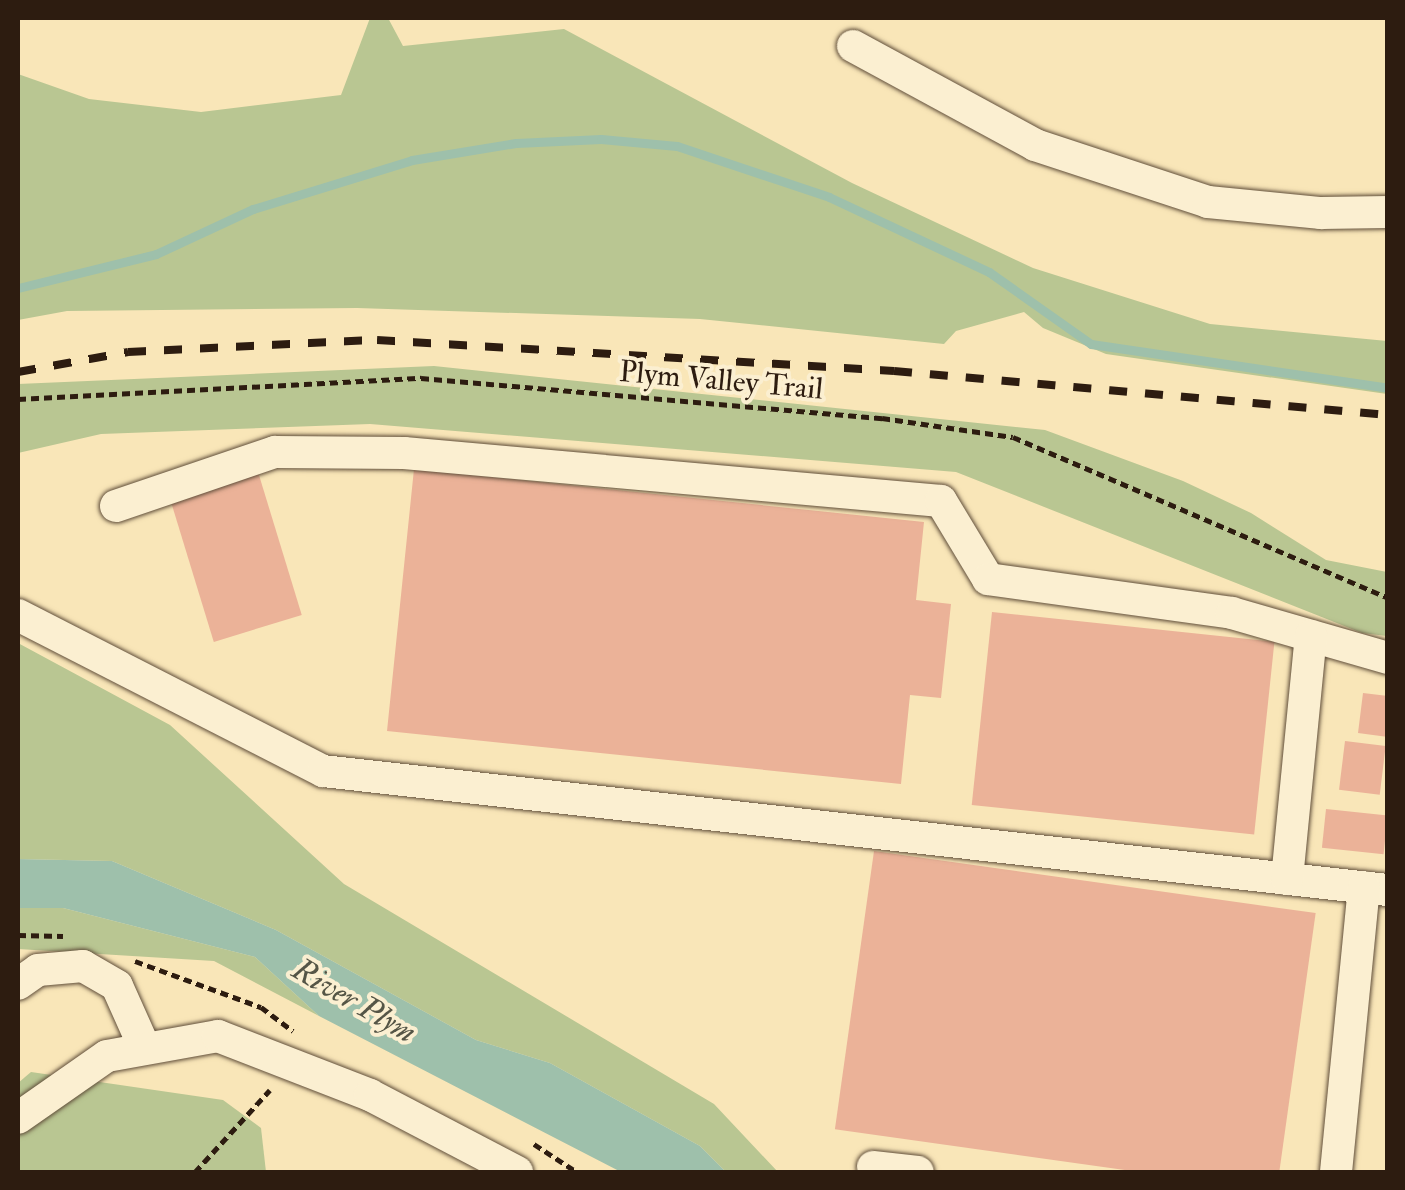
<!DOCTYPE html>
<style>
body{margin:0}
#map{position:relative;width:1405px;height:1190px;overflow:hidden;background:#f9e6b8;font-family:"IM FELL Double Pica",serif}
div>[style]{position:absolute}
.green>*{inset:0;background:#b9c692}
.water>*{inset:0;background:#9ec0ab}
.stream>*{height:9px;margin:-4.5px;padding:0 4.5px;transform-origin:4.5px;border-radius:4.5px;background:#9ec0ab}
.building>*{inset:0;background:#ebb298;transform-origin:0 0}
.path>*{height:5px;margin-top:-2.5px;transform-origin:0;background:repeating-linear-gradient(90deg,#2d1c10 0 8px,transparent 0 13px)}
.roads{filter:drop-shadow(0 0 2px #604e3a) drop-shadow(0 0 2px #604e3a)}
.minor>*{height:32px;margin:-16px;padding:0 16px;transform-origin:16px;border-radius:16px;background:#fbefd1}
.rail>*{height:8px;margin-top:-4px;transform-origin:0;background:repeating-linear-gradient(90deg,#2d1c10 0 18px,transparent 0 36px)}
span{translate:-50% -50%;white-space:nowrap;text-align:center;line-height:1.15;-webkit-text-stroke:8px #fbefd1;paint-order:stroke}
.street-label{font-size:30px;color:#2d1c10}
.water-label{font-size:32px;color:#555546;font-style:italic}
.frame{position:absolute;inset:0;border:20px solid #2d1c10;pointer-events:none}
</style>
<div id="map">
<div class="green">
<i style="clip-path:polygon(370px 18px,388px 18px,403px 46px,564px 29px,852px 183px,1033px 268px,1210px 324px,1387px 341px,1387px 394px,1106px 354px,1043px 328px,1024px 312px,956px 331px,944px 344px,700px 319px,357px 308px,67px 311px,18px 320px,18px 74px,89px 99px,201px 112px,341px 95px)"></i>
<i style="clip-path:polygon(434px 366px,1045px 430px,1183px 481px,1251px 513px,1326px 560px,1387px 572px,1387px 636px,1362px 633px,956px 472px,370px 424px,101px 434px,18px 453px,18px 384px)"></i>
<i style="clip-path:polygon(18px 643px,170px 725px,344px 884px,714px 1104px,778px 1172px,726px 1172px,700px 1146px,550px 1063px,476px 1040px,276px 930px,112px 861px,18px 859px)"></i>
<i style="clip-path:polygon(18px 908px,63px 908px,255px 957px,319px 1016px,214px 961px,18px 949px)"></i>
<i style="clip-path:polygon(31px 1072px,223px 1100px,261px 1128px,266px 1172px,18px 1172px,18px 1083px)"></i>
</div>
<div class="water">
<i style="clip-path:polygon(18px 859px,112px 861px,276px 930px,476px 1040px,550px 1063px,700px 1146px,726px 1172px,621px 1172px,319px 1016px,255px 957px,63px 908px,18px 908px)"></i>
</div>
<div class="stream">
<i style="left:18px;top:288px;width:142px;rotate:-13.8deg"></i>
<i style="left:156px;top:254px;width:107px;rotate:-24.9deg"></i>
<i style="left:253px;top:209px;width:166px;rotate:-17.1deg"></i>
<i style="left:412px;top:160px;width:105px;rotate:-9.3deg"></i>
<i style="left:516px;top:143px;width:85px;rotate:-2.7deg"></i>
<i style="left:601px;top:139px;width:76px;rotate:5.3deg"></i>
<i style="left:677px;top:146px;width:160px;rotate:18.5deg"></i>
<i style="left:829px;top:197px;width:177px;rotate:25.1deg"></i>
<i style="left:989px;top:272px;width:125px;rotate:35.2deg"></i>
<i style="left:1091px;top:344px;width:300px;rotate:8.4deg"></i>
</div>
<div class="building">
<i style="left:255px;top:462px;width:160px;height:92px;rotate:73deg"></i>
<i style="clip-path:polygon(414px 469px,924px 522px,916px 600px,951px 604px,941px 698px,910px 695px,901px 784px,387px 731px)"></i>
<i style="left:992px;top:612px;width:284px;height:194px;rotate:6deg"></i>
<i style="clip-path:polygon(1363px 693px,1388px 696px,1388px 737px,1358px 733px)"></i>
<i style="left:1345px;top:741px;width:41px;height:49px;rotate:7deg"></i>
<i style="left:1326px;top:809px;width:62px;height:39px;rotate:6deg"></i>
<i style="left:874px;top:851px;width:446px;height:281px;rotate:8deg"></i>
</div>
<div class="path">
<i style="left:18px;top:399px;width:404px;rotate:-3deg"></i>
<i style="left:421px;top:378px;width:463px;rotate:5deg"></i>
<i style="left:882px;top:418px;width:132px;rotate:8.3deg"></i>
<i style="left:1013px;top:437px;width:408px;rotate:23.2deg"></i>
<i style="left:18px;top:935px;width:45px;rotate:1.3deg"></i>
<i style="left:135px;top:961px;width:134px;rotate:20.1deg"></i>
<i style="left:261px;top:1007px;width:40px;rotate:37deg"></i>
<i style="left:534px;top:1144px;width:51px;rotate:33.1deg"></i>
<i style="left:195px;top:1172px;width:111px;rotate:-47.6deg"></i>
</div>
<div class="roads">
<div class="minor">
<i style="left:853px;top:46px;width:207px;rotate:28.5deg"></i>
<i style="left:1035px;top:145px;width:182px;rotate:18.2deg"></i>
<i style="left:1208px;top:202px;width:114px;rotate:5.6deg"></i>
<i style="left:1321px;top:213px;width:67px;rotate:-0.9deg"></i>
<i style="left:116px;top:506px;width:168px;rotate:-18.8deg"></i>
<i style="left:275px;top:452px;width:129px;rotate:0.4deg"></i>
<i style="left:404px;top:453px;width:539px;rotate:5.11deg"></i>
<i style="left:941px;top:501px;width:91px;rotate:58.9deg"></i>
<i style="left:988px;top:579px;width:246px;rotate:7.9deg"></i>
<i style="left:1232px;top:613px;width:162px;rotate:16.1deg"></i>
<i style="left:18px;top:615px;width:343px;rotate:27.1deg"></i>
<i style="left:323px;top:771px;width:1072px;rotate:6.38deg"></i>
<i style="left:1287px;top:879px;width:244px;rotate:-84.4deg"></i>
<i style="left:18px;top:984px;width:24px;rotate:-35deg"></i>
<i style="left:38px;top:970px;width:45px;rotate:-5.1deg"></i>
<i style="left:83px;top:966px;width:39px;rotate:30deg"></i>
<i style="left:117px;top:986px;width:64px;rotate:65.9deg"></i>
<i style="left:18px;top:1118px;width:108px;rotate:-34.9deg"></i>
<i style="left:107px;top:1056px;width:113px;rotate:-10.2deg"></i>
<i style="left:218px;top:1036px;width:163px;rotate:21.2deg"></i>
<i style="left:370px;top:1095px;width:166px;rotate:27.6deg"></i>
<i style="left:873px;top:1167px;width:45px;rotate:6.3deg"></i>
<i style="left:1336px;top:1172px;width:286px;rotate:-84.4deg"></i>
</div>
</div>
<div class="rail">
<i style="left:18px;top:372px;width:112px;rotate:-10.3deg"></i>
<i style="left:128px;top:352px;width:249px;rotate:-2.8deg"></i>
<i style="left:377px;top:340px;width:518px;rotate:3.43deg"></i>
<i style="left:894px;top:371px;width:496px;rotate:5.1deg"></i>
</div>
<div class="street-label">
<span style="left:721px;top:381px;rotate:5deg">Plym Valley Trail</span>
</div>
<div class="water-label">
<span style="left:354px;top:1001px;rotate:30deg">River Plym</span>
</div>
<div class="frame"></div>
</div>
